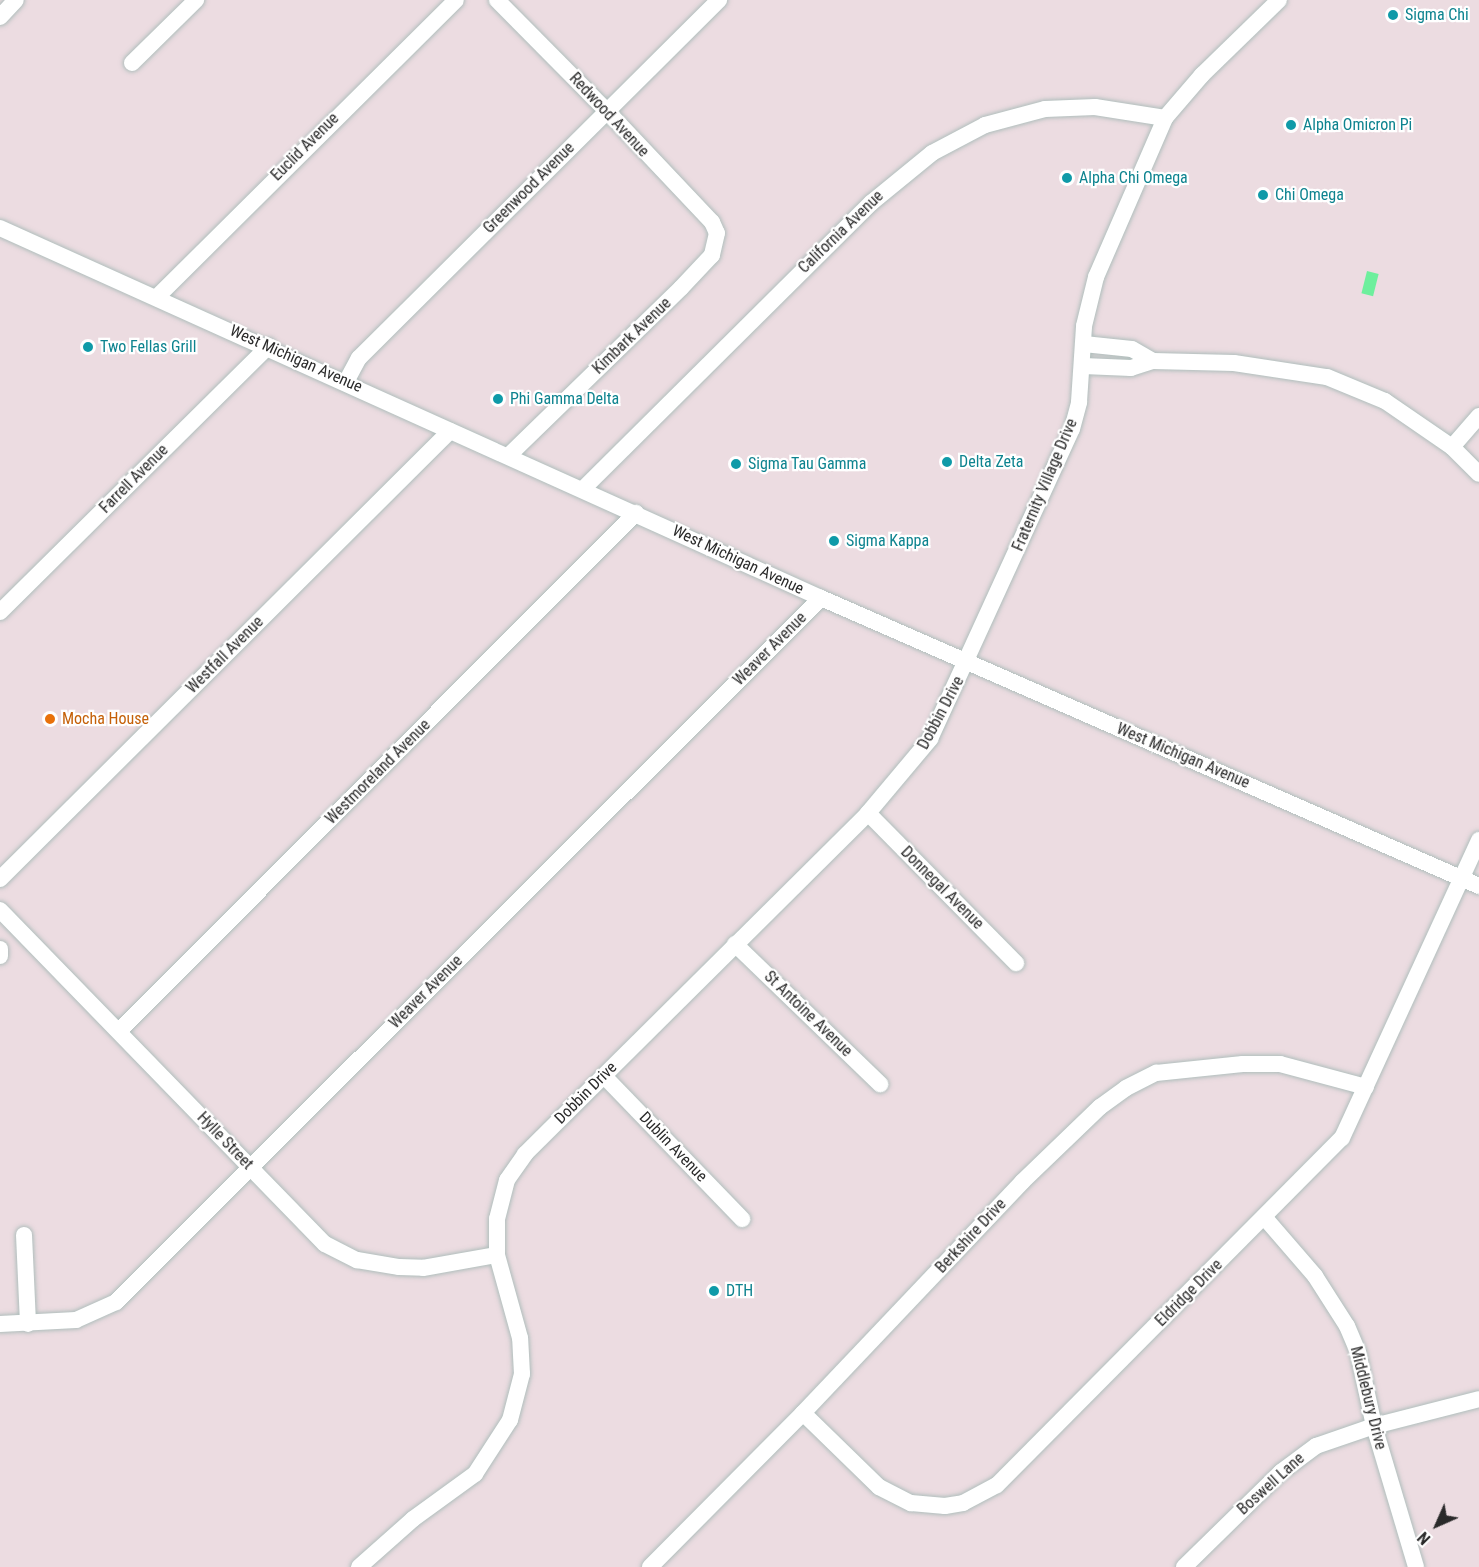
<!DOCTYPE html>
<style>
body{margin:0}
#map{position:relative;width:1479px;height:1567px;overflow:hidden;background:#ecdce1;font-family:"Roboto Condensed",sans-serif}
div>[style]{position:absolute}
.water>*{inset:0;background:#6eef9d;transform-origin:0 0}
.roads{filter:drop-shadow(0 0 2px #b0bebc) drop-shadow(0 0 2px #b0bebc)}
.minor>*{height:16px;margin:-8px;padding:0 8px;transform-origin:8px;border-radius:8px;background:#fff}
.dots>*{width:16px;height:16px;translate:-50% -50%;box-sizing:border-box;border:3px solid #fff;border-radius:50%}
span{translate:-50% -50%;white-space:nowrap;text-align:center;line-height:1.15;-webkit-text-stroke:4.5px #fff;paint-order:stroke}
.culture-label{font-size:16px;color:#0d838f}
.left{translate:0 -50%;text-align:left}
.street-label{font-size:16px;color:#2a2a2a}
.food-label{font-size:16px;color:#c56008}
.north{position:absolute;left:1407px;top:1495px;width:60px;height:60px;-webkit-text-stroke:4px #fff;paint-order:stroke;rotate:225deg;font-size:16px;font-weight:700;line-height:24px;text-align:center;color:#2a2a2a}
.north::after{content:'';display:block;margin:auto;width:21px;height:27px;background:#2a2a2a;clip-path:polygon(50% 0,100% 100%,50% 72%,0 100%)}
</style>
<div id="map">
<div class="water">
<i style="left:1367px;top:271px;width:12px;height:23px;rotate:14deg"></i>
</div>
<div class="roads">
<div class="minor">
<i style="left:497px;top:0;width:156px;rotate:45.3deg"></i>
<i style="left:607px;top:111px;width:153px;rotate:46.6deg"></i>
<i style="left:712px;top:222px;width:12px;rotate:66deg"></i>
<i style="left:717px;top:233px;width:23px;rotate:103deg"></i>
<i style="left:712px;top:255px;width:45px;rotate:133.2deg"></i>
<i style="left:681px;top:288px;width:241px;rotate:135.8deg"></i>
<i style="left:0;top:17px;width:23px;rotate:-47deg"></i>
<i style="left:132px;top:63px;width:90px;rotate:-44.5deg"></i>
<i style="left:0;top:228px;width:901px;rotate:24.26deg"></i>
<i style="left:821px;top:598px;width:718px;rotate:23.64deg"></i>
<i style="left:157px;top:297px;width:421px;rotate:-44.8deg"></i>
<i style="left:1084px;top:344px;width:48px;rotate:5.9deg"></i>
<i style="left:1132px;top:349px;width:24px;rotate:30deg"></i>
<i style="left:1083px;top:366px;width:48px;rotate:2.4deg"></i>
<i style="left:1131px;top:368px;width:23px;rotate:-18deg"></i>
<i style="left:1153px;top:361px;width:81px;rotate:1.4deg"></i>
<i style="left:1234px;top:363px;width:94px;rotate:8.6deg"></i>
<i style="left:1327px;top:377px;width:63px;rotate:22.5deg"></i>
<i style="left:1385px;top:401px;width:81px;rotate:34.5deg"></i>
<i style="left:1452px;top:447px;width:38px;rotate:45deg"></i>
<i style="left:346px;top:382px;width:27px;rotate:-62deg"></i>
<i style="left:359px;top:358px;width:508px;rotate:-44.84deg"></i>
<i style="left:1452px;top:447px;width:41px;rotate:-48.9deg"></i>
<i style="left:583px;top:489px;width:406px;rotate:-44.8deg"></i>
<i style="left:871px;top:203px;width:79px;rotate:-39.3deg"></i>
<i style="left:932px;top:153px;width:60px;rotate:-27.8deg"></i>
<i style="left:985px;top:125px;width:62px;rotate:-14.9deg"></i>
<i style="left:1045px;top:109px;width:50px;rotate:-2.3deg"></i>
<i style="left:1095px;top:107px;width:71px;rotate:8.9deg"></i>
<i style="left:0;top:612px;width:378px;rotate:-44.7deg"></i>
<i style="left:868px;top:813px;width:211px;rotate:45.4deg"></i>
<i style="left:0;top:879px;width:635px;rotate:-44.87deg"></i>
<i style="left:0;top:910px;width:466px;rotate:45.8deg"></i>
<i style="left:325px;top:1244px;width:36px;rotate:27deg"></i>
<i style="left:357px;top:1260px;width:43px;rotate:9.5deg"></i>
<i style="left:399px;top:1267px;width:24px;rotate:2deg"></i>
<i style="left:423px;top:1268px;width:75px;rotate:-10deg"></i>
<i style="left:735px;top:944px;width:202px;rotate:44deg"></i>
<i style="left:0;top:949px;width:7px;rotate:90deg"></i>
<i style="left:119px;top:1031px;width:732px;rotate:-45.06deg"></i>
<i style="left:604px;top:1076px;width:199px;rotate:46deg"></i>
<i style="left:1265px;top:1218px;width:77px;rotate:49.2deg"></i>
<i style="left:1315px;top:1276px;width:59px;rotate:57.4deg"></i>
<i style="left:1347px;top:1326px;width:28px;rotate:67deg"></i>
<i style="left:1358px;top:1352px;width:76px;rotate:77.8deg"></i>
<i style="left:1374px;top:1426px;width:147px;rotate:73.4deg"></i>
<i style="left:24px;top:1235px;width:89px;rotate:87.4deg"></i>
<i style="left:0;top:1324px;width:76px;rotate:-3deg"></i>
<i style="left:76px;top:1320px;width:44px;rotate:-24.2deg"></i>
<i style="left:116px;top:1302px;width:996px;rotate:-44.96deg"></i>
<i style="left:803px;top:1413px;width:106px;rotate:44.2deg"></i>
<i style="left:879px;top:1487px;width:36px;rotate:27deg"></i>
<i style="left:911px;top:1503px;width:34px;rotate:5deg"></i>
<i style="left:945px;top:1506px;width:18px;rotate:-9deg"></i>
<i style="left:963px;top:1503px;width:38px;rotate:-28deg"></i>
<i style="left:997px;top:1485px;width:489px;rotate:-45.2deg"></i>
<i style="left:1342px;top:1138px;width:328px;rotate:-65.3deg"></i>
<i style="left:359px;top:1567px;width:72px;rotate:-41.6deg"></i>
<i style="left:413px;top:1519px;width:77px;rotate:-36deg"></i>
<i style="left:475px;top:1474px;width:64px;rotate:-57.1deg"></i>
<i style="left:510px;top:1420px;width:48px;rotate:-75.4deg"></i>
<i style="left:522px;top:1374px;width:36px;rotate:-93deg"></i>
<i style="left:520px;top:1338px;width:86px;rotate:-105.5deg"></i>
<i style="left:497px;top:1255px;width:36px;rotate:-90deg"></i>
<i style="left:497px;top:1219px;width:40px;rotate:-75.6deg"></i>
<i style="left:507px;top:1180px;width:32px;rotate:-55deg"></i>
<i style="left:525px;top:1154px;width:484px;rotate:-44.8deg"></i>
<i style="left:868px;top:813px;width:97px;rotate:-50deg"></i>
<i style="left:930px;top:739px;width:341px;rotate:-65.4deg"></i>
<i style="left:1072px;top:429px;width:28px;rotate:-75deg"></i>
<i style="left:1079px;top:402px;width:76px;rotate:-86.2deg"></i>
<i style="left:1084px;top:326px;width:50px;rotate:-76.2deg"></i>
<i style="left:1096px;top:277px;width:173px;rotate:-66.5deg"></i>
<i style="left:1165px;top:118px;width:57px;rotate:-49.3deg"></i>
<i style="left:1202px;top:75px;width:107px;rotate:-44.2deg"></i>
<i style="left:650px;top:1567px;width:217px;rotate:-45.2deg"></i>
<i style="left:803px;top:1413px;width:318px;rotate:-46.5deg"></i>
<i style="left:1022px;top:1182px;width:108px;rotate:-43.9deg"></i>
<i style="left:1100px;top:1107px;width:32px;rotate:-36deg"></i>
<i style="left:1126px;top:1088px;width:34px;rotate:-27deg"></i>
<i style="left:1156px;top:1073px;width:87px;rotate:-5.9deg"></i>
<i style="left:1243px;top:1064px;width:37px"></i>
<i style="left:1280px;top:1064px;width:89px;rotate:15deg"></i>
<i style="left:1184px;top:1567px;width:136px;rotate:-44.4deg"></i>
<i style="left:1281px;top:1472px;width:44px;rotate:-36.6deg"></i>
<i style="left:1316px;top:1446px;width:61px;rotate:-19deg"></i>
<i style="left:1374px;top:1426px;width:108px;rotate:-14.4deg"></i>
</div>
</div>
<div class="dots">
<i style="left:1393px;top:15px;background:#0f9aa8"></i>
<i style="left:1291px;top:125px;background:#0f9aa8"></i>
<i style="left:1067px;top:178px;background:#0f9aa8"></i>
<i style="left:1263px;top:195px;background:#0f9aa8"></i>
<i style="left:88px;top:347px;background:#0f9aa8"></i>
<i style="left:498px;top:399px;background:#0f9aa8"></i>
<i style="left:947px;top:462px;background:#0f9aa8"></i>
<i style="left:736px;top:464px;background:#0f9aa8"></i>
<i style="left:834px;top:541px;background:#0f9aa8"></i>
<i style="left:50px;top:719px;background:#e8710a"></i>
<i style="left:714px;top:1291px;background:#0f9aa8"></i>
</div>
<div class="culture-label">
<span class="left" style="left:1405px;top:15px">Sigma Chi</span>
<span class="left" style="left:1303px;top:125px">Alpha Omicron Pi</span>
<span class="left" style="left:1079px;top:178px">Alpha Chi Omega</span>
<span class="left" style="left:1275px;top:195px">Chi Omega</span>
<span class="left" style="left:100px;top:347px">Two Fellas Grill</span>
<span class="left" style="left:510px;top:399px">Phi Gamma Delta</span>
<span class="left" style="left:959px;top:462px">Delta Zeta</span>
<span class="left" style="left:748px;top:464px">Sigma Tau Gamma</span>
<span class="left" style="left:846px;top:541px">Sigma Kappa</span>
<span class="left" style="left:726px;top:1291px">DTH</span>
</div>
<div class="street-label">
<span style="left:609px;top:115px;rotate:47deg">Redwood Avenue</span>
<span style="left:305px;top:147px;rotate:-45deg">Euclid Avenue</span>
<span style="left:529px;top:188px;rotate:-45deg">Greenwood Avenue</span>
<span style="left:841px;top:232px;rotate:-44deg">California Avenue</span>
<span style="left:632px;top:336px;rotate:-44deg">Kimbark Avenue</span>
<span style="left:296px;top:359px;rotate:24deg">West Michigan Avenue</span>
<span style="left:134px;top:479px;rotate:-45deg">Farrell Avenue</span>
<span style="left:1045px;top:485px;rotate:-67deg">Fraternity Village Drive</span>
<span style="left:738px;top:560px;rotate:25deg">West Michigan Avenue</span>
<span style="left:770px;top:649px;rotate:-45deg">Weaver Avenue</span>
<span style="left:225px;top:655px;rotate:-45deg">Westfall Avenue</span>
<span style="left:941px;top:713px;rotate:-62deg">Dobbin Drive</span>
<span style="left:1183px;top:756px;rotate:23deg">West Michigan Avenue</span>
<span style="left:378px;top:772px;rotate:-45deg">Westmoreland Avenue</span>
<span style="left:942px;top:888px;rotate:45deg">Donnegal Avenue</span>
<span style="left:426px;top:992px;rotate:-45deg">Weaver Avenue</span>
<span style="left:808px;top:1014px;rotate:44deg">St Antoine Avenue</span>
<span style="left:586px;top:1093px;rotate:-45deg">Dobbin Drive</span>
<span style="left:225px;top:1141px;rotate:46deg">Hylle Street</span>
<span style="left:673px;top:1147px;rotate:46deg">Dublin Avenue</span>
<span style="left:971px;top:1236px;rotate:-47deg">Berkshire Drive</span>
<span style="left:1189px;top:1293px;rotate:-45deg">Eldridge Drive</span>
<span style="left:1368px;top:1398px;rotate:76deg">Middlebury Drive</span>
<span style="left:1271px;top:1484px;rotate:-42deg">Boswell Lane</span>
</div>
<div class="food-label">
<span class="left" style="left:62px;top:719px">Mocha House</span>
</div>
<div class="north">N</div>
</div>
